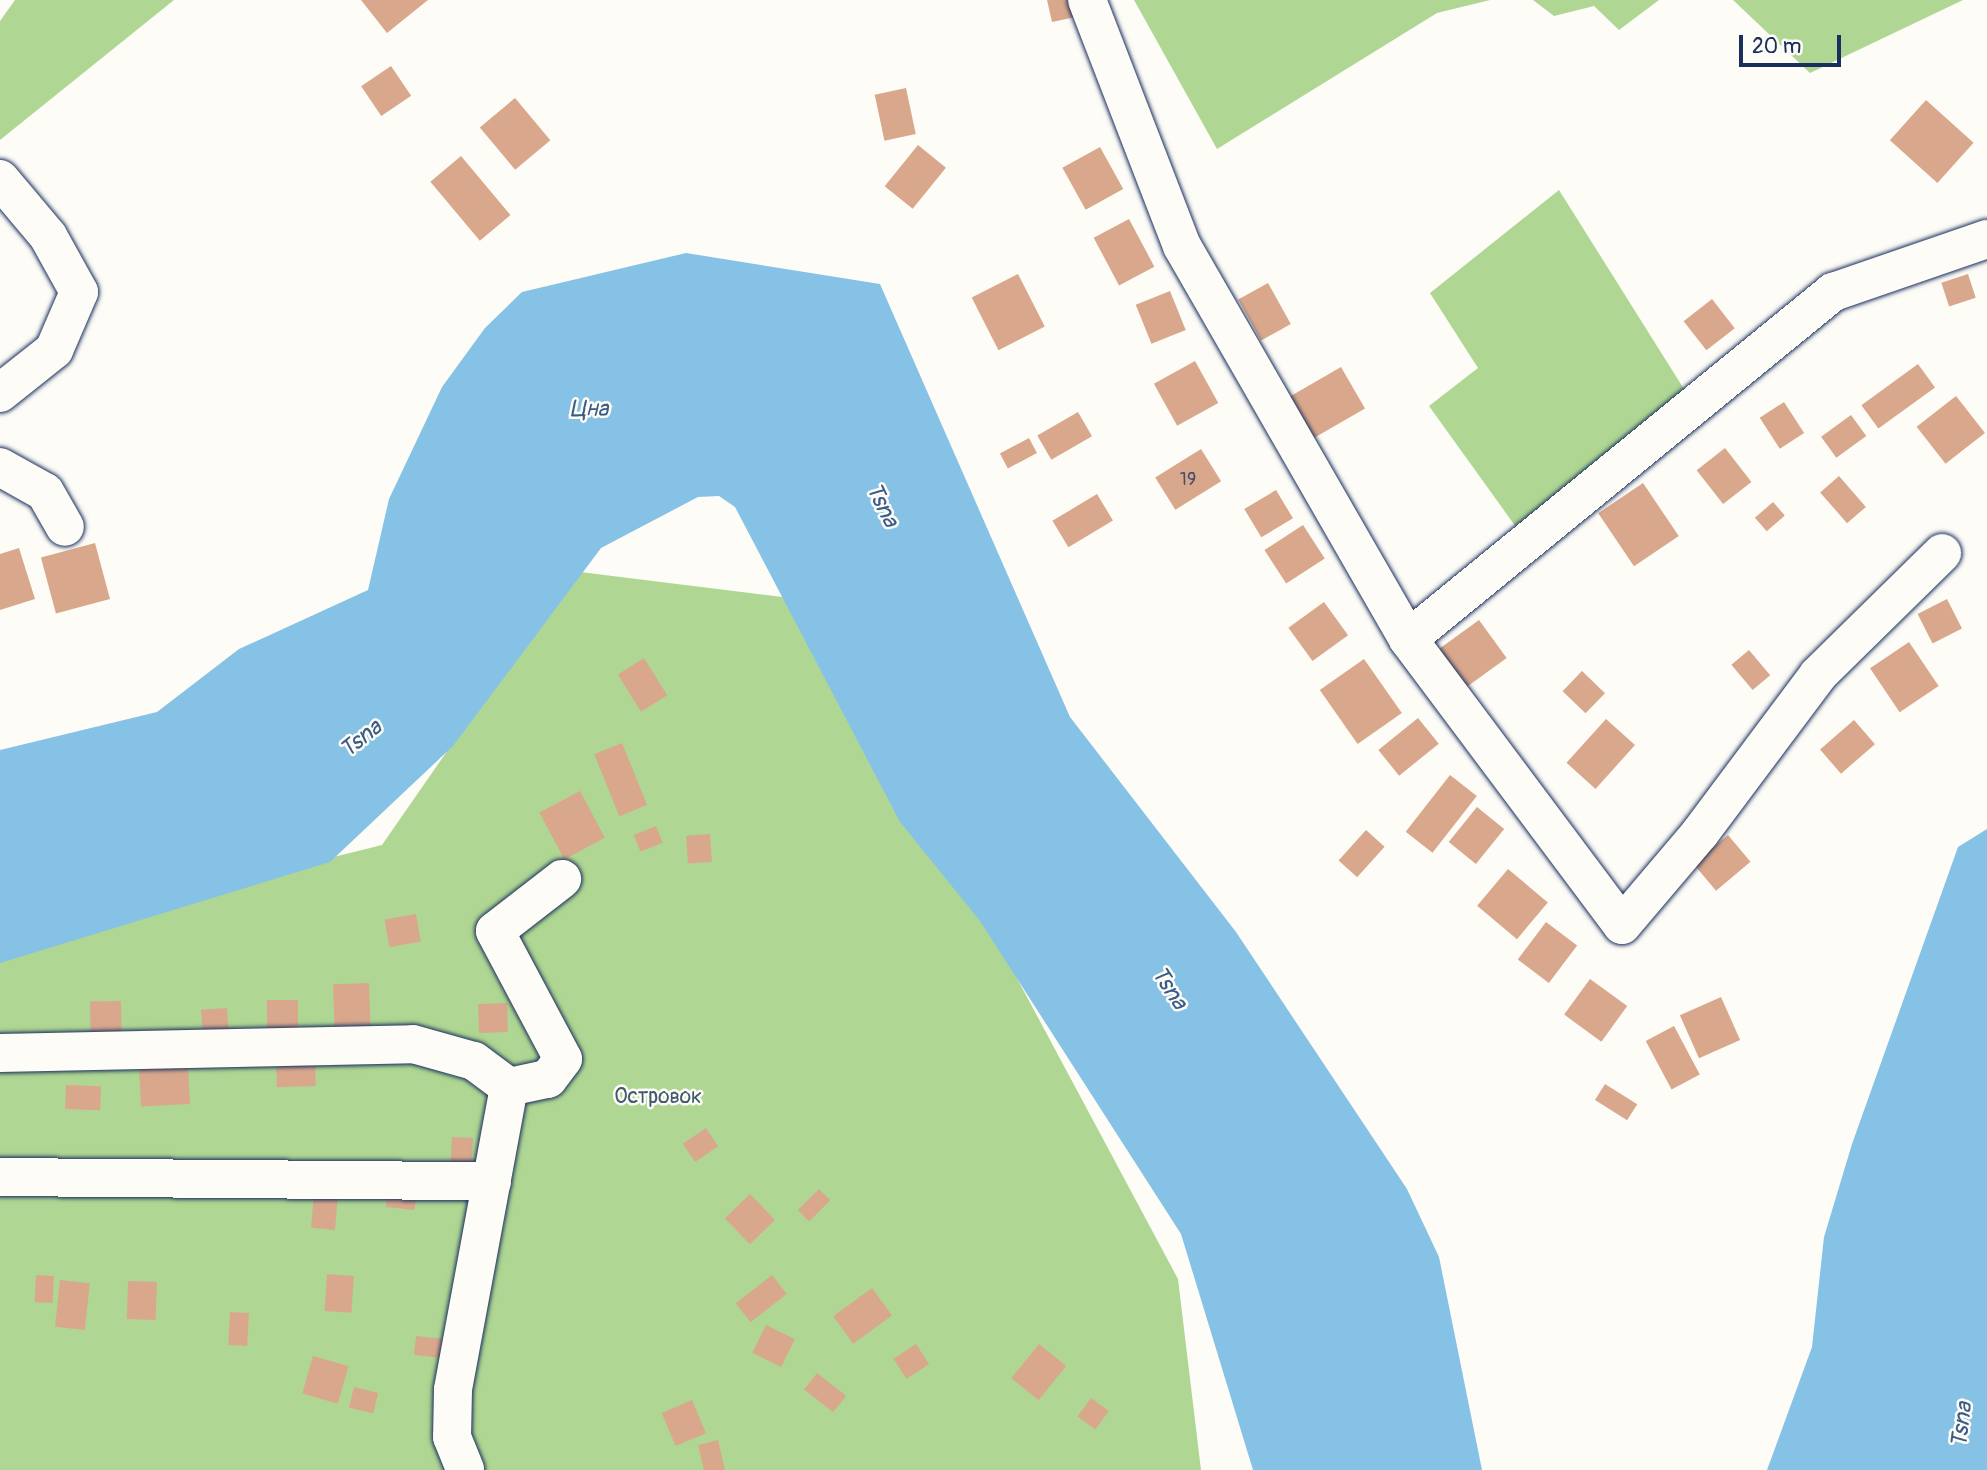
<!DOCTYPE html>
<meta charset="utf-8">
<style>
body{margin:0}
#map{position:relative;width:1987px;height:1470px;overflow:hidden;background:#fdfcf7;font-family:Pangolin,sans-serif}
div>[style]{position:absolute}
.green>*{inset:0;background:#afd793}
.water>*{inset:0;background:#86c2e6}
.building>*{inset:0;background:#d9a88c;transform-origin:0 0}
.roads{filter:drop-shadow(0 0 2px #1b2f5e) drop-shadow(0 0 2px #1b2f5e)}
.minor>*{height:38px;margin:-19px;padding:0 19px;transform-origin:19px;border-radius:19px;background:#fdfcf7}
span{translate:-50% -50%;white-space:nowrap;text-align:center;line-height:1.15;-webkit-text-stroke:5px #fdfcf7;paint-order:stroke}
.number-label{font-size:18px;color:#4a4d6a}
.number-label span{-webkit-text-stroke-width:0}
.park-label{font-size:21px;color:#40596b}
.water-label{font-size:23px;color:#3b5b87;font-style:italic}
.scale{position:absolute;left:1739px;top:35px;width:102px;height:32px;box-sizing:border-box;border:4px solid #1b2f5e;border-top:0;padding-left:9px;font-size:21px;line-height:24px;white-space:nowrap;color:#1b2f5e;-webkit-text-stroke:5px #fdfcf7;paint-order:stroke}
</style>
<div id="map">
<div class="green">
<i style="clip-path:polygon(15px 0,174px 0,0 140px,0 21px)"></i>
<i style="clip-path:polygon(1134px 0,1490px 0,1437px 13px,1217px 149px)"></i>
<i style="clip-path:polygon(1533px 0,1659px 0,1619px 30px,1594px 6px,1554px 16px)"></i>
<i style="clip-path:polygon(1733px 0,1963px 0,1810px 73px)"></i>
<i style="clip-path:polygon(1559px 190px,1689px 397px,1521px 534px,1429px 406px,1478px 368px,1430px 293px)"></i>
<i style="clip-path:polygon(572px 571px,815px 601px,1178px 1279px,1201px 1470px,0 1470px,0 935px,19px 935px,382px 845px)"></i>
</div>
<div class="water">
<i style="clip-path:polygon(686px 253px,880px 284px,1070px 717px,1236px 932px,1407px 1189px,1439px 1257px,1482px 1470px,1253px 1470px,1181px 1234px,980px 921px,900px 822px,735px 507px,719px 496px,698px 497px,601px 548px,453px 746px,330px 862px,0 963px,0 750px,157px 712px,239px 649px,368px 590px,389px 499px,442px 387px,485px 328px,522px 292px)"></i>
<i style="clip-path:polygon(1987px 829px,1987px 1470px,1767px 1470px,1812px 1347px,1824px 1237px,1852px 1144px,1958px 847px)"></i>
</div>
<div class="building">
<i style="clip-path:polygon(361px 0,428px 0,387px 33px)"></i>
<i style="clip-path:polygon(1047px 0,1082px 0,1085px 15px,1052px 22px)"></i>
<i style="left:391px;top:66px;width:36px;height:36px;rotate:56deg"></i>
<i style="left:906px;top:88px;width:47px;height:32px;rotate:78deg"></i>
<i style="left:515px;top:98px;width:55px;height:46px;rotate:50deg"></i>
<i style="left:1926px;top:100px;width:64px;height:54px;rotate:42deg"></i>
<i style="left:918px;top:145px;width:36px;height:53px;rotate:39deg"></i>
<i style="left:1100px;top:147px;width:48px;height:43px;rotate:61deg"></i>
<i style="left:461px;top:156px;width:77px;height:40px;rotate:50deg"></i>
<i style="left:1129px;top:219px;width:54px;height:40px;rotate:62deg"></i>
<i style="left:1018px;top:274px;width:59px;height:52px;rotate:63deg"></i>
<i style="left:1968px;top:274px;width:25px;height:28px;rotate:72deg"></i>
<i style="left:1268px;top:283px;width:47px;height:34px;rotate:61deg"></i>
<i style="left:1170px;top:291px;width:42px;height:37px;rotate:68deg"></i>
<i style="left:1712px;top:299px;width:37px;height:36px;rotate:52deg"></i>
<i style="left:1195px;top:361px;width:48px;height:47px;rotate:61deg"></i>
<i style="left:1918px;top:364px;width:29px;height:70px;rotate:54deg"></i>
<i style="left:1341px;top:367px;width:48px;height:62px;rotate:60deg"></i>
<i style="left:1956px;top:396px;width:47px;height:50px;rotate:52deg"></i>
<i style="left:1784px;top:402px;width:37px;height:29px;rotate:57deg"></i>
<i style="left:1078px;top:412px;width:28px;height:47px;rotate:60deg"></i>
<i style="left:1851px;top:415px;width:26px;height:37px;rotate:54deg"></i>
<i style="left:1029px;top:438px;width:17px;height:33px;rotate:62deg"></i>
<i style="left:1725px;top:448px;width:43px;height:36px;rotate:52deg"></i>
<i style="left:1201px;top:449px;width:38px;height:54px;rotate:58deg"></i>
<i style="left:1839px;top:476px;width:41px;height:25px;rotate:49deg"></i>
<i style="left:1643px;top:483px;width:64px;height:54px;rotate:56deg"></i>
<i style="left:1276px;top:490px;width:33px;height:37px;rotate:59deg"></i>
<i style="left:1097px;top:494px;width:31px;height:52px;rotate:59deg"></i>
<i style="left:1773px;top:502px;width:18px;height:24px;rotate:49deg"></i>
<i style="left:1303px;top:525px;width:40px;height:46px;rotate:57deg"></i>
<i style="left:95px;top:543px;width:58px;height:56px;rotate:75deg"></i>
<i style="clip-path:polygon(19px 548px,35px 599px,0 610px,0 554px)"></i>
<i style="left:1947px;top:599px;width:33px;height:33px;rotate:63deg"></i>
<i style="left:1324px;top:602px;width:41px;height:44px;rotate:54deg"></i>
<i style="left:1479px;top:620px;width:47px;height:49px;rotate:54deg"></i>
<i style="left:1909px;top:642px;width:53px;height:47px;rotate:56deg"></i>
<i style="left:1749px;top:650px;width:33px;height:23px;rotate:50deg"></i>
<i style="left:644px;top:658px;width:44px;height:31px;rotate:58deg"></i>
<i style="left:1364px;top:659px;width:66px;height:54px;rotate:55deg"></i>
<i style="left:1582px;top:671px;width:32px;height:28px;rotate:44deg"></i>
<i style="left:1418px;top:718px;width:33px;height:51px;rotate:51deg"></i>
<i style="left:1606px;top:719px;width:39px;height:59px;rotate:42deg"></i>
<i style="left:1854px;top:720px;width:32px;height:45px;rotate:49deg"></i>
<i style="left:622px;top:743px;width:67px;height:30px;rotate:68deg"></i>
<i style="left:1450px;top:775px;width:34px;height:72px;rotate:38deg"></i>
<i style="left:580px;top:791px;width:53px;height:46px;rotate:62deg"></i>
<i style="left:1477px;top:807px;width:35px;height:45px;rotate:39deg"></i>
<i style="left:656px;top:826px;width:18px;height:24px;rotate:68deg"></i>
<i style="left:1366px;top:830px;width:25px;height:41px;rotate:42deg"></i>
<i style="left:710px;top:834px;width:28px;height:24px;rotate:86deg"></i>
<i style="left:1728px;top:835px;width:35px;height:45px;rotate:50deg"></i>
<i style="left:1508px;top:869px;width:52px;height:48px;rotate:40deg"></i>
<i style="left:416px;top:914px;width:28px;height:32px;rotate:80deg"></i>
<i style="left:1546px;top:922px;width:39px;height:47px;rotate:37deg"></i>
<i style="left:1590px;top:979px;width:46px;height:44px;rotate:36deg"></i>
<i style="left:369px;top:983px;width:47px;height:36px;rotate:88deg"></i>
<i style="left:1721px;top:997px;width:47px;height:45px;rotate:66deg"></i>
<i style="left:267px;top:1000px;width:31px;height:39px"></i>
<i style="left:121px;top:1001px;width:42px;height:31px;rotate:89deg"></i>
<i style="left:507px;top:1003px;width:29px;height:29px;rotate:88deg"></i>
<i style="left:227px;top:1008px;width:31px;height:26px;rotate:86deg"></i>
<i style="left:1674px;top:1026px;width:55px;height:32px;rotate:62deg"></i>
<i style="left:315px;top:1060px;width:26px;height:39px;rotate:88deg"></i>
<i style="left:188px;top:1066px;width:38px;height:49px;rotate:87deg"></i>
<i style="left:1605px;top:1084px;width:38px;height:19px;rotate:32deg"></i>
<i style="left:66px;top:1085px;width:35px;height:24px;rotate:2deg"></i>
<i style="left:706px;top:1128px;width:22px;height:28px;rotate:56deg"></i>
<i style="left:452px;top:1137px;width:21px;height:34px;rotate:3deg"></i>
<i style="left:388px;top:1186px;width:29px;height:21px;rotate:6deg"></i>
<i style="left:819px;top:1189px;width:16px;height:30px;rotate:45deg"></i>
<i style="left:314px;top:1194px;width:24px;height:34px;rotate:5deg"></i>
<i style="left:750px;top:1194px;width:36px;height:35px;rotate:46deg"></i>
<i style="left:327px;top:1274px;width:27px;height:37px;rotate:4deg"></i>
<i style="left:36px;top:1275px;width:18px;height:27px;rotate:3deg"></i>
<i style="left:772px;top:1275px;width:24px;height:46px;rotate:52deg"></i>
<i style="left:60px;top:1280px;width:30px;height:47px;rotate:6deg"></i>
<i style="left:128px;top:1281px;width:29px;height:38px;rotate:2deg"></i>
<i style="left:872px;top:1288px;width:34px;height:48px;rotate:54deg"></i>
<i style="left:230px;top:1312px;width:19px;height:33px;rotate:3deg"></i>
<i style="left:766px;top:1325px;width:32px;height:31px;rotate:26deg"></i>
<i style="left:416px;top:1336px;width:29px;height:19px;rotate:6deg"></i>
<i style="left:916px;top:1344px;width:24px;height:27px;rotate:57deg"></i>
<i style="left:1039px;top:1344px;width:35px;height:44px;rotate:39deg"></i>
<i style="left:313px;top:1356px;width:37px;height:39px;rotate:16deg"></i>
<i style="left:817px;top:1373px;width:37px;height:21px;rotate:38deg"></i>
<i style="left:354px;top:1387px;width:25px;height:21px;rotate:14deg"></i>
<i style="left:1091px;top:1398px;width:22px;height:23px;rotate:36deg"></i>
<i style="left:692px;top:1400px;width:36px;height:33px;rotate:67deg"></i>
<i style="clip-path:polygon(718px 1440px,725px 1470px,704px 1470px,698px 1445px)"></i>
</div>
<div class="roads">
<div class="minor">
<i style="left:1087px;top:0;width:264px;rotate:68.9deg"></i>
<i style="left:1182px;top:246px;width:453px;rotate:60.1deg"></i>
<i style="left:1408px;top:639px;width:357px;rotate:53.2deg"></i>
<i style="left:1622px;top:925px;width:121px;rotate:-49.7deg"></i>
<i style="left:1700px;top:833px;width:197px;rotate:-53.2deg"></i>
<i style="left:1818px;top:675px;width:174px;rotate:-44.5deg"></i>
<i style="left:0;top:179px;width:75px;rotate:49.9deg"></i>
<i style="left:48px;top:236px;width:64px;rotate:61deg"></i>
<i style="left:79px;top:292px;width:63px;rotate:113.3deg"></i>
<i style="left:54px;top:350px;width:69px;rotate:141.5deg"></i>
<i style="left:0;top:467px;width:51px;rotate:29.1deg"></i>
<i style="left:45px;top:492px;width:40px;rotate:60.3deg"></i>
<i style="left:1408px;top:639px;width:549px;rotate:-39.23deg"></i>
<i style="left:1833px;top:292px;width:163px;rotate:-19deg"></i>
<i style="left:0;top:1053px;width:413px;rotate:-1.2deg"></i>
<i style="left:413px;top:1044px;width:63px;rotate:15.6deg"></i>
<i style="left:474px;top:1061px;width:44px;rotate:36.6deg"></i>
<i style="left:509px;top:1087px;width:308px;rotate:100.5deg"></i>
<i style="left:453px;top:1390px;width:47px;rotate:91.2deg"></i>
<i style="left:452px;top:1437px;width:35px;rotate:68deg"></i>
<i style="left:509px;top:1087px;width:40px;rotate:-12deg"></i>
<i style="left:548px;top:1079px;width:25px;rotate:-53deg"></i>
<i style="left:563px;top:1059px;width:145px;rotate:-118deg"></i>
<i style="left:495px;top:931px;width:85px;rotate:-37.8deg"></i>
<i style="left:0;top:1177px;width:492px;rotate:0.5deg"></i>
</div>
</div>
<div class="number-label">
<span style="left:1188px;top:480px">19</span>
</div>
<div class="park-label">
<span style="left:658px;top:1097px">Островок</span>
</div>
<div class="water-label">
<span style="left:589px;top:409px">Цна</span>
<span style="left:882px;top:505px;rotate:64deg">Tsna</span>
<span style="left:361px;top:739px;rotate:-39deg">Tsna</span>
<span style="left:1169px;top:988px;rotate:57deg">Tsna</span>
<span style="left:1962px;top:1425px;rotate:-83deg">Tsna</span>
</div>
<div class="scale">20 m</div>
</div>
